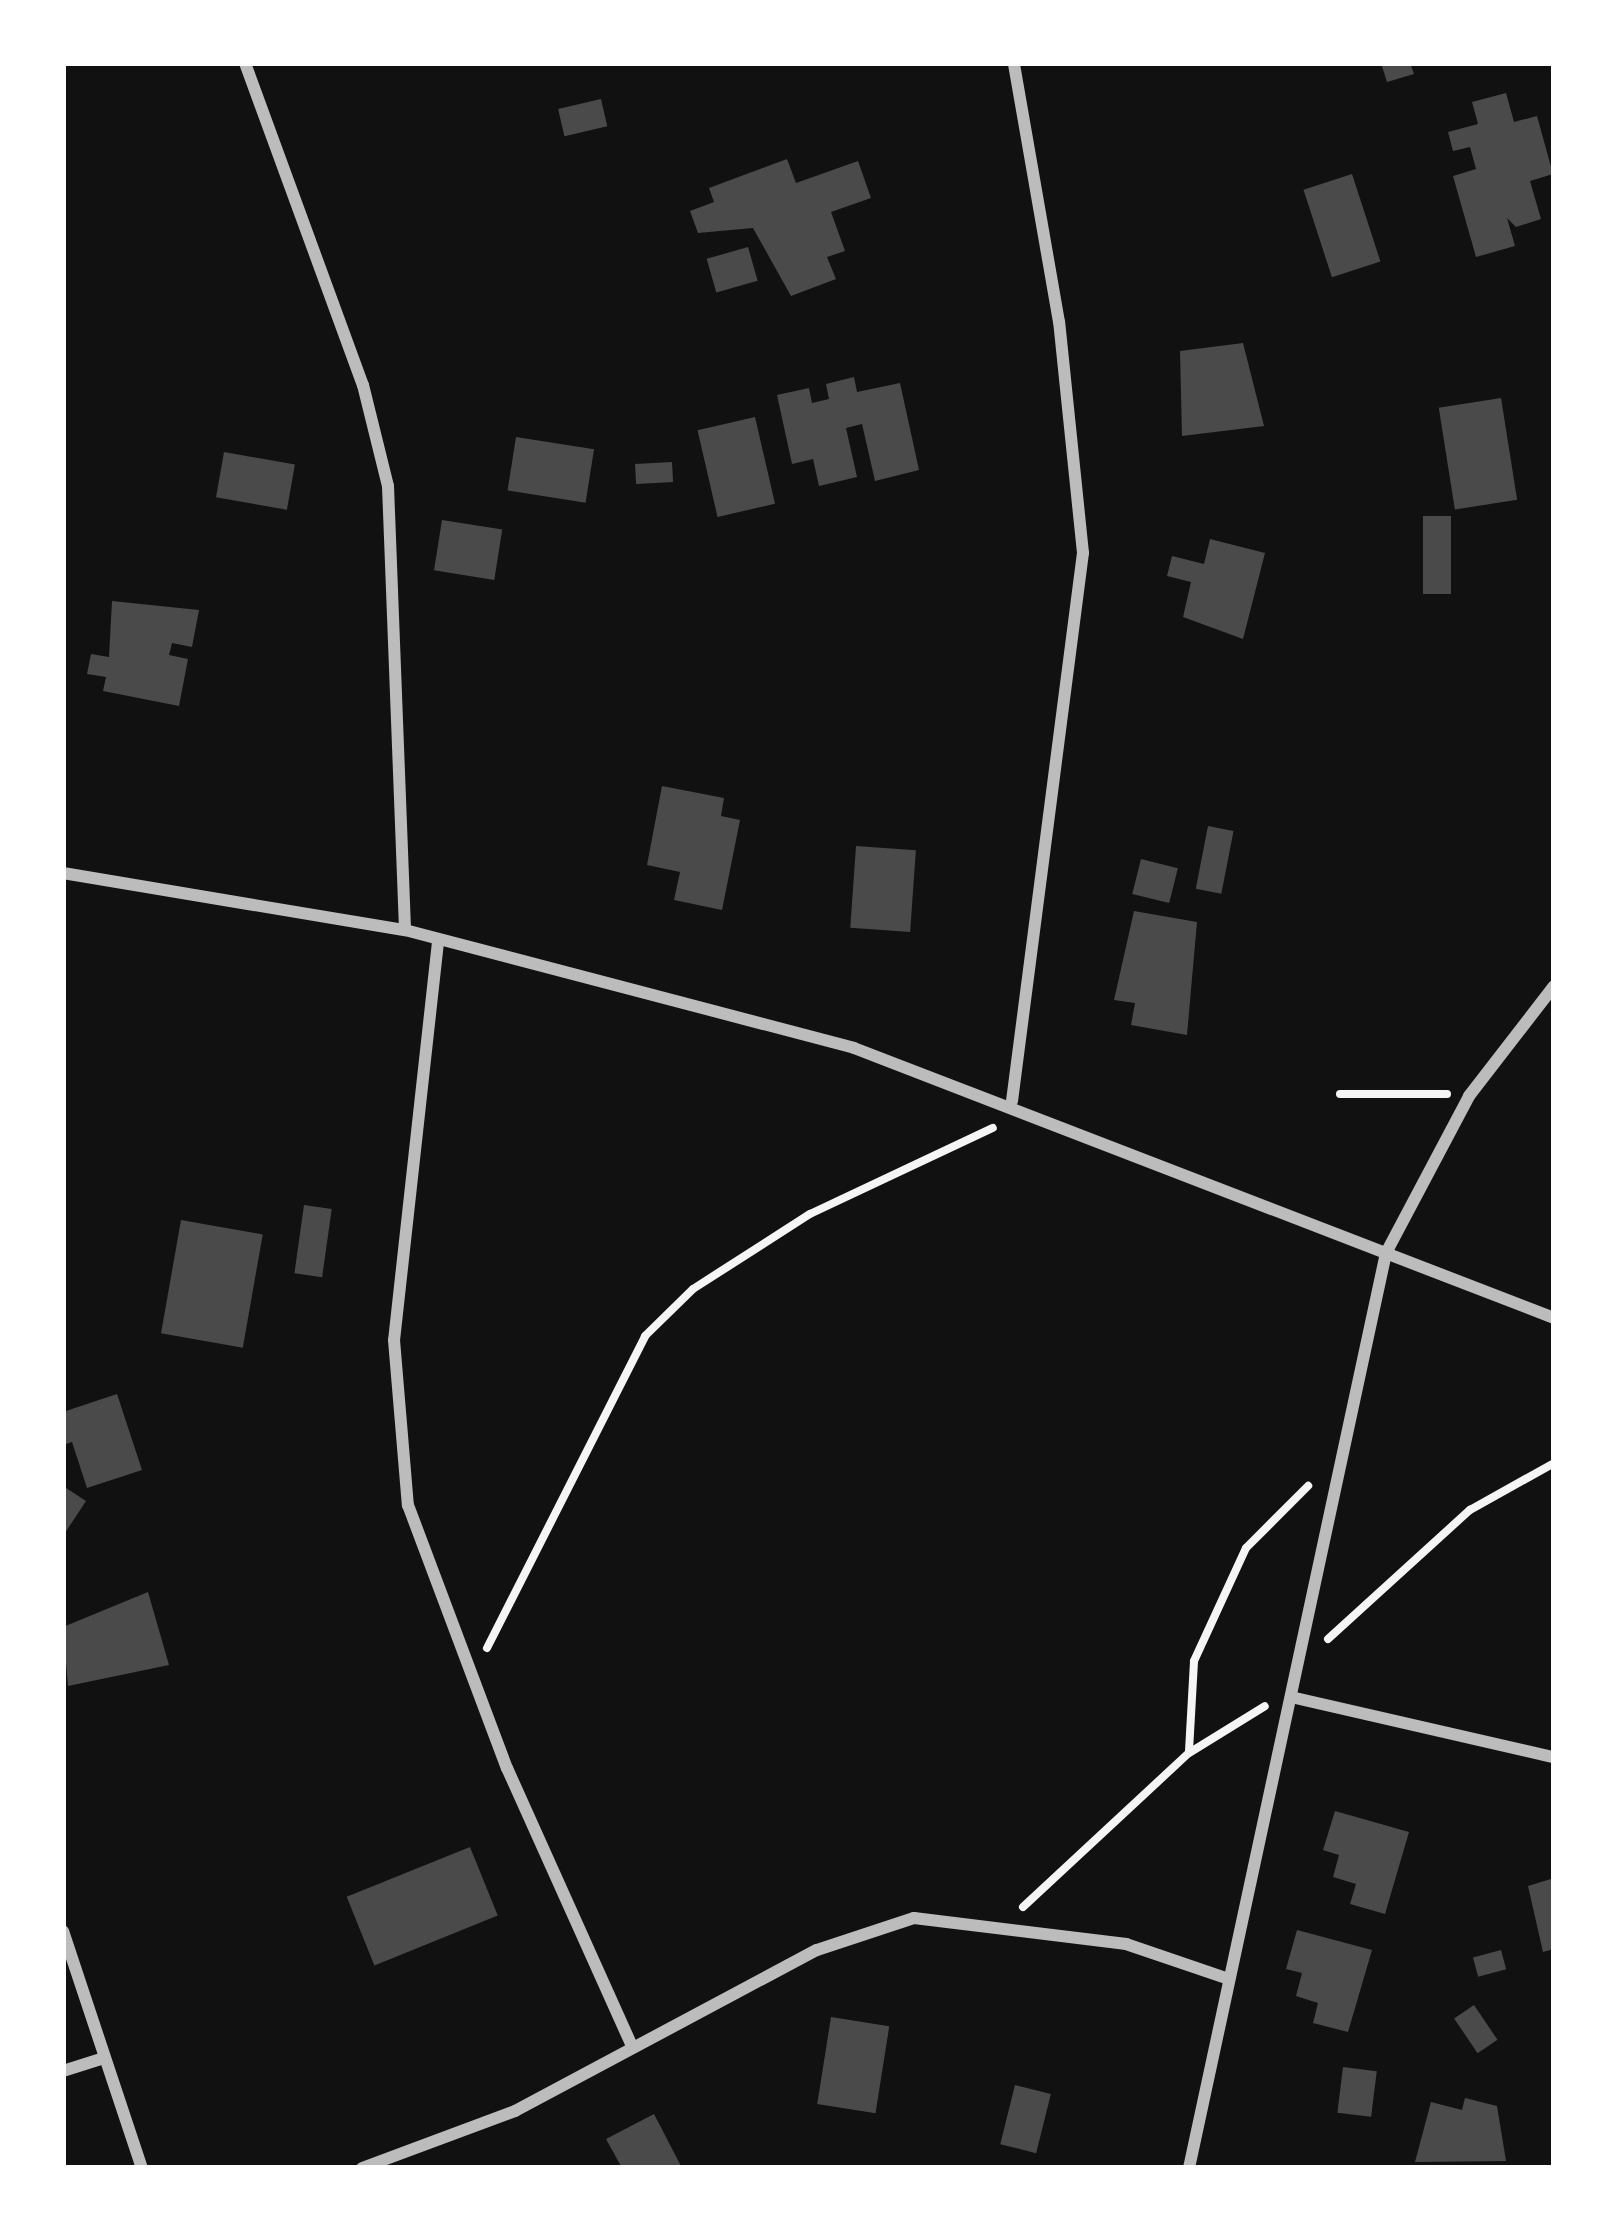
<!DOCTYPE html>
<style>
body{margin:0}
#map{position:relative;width:1617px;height:2231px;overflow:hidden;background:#111;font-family:"Times New Roman",serif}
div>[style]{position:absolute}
.building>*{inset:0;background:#4a4a4a;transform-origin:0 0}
.path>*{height:8px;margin:-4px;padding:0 4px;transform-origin:4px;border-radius:4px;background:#f5f5f5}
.minor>*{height:12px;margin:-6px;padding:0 6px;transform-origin:6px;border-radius:6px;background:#bcbcbc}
span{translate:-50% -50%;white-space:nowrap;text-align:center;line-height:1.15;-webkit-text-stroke:10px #fff;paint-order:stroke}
.frame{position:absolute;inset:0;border:66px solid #fff;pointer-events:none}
</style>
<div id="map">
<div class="building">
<i style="clip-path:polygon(1381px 63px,1410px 63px,1414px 74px,1387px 82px)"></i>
<i style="clip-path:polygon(1506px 93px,1514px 122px,1537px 116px,1553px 174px,1530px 181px,1541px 219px,1516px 227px,1507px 218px,1515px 246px,1476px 257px,1453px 176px,1476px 169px,1470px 147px,1453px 151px,1448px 132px,1478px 124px,1472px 102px)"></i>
<i style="left:601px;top:99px;width:28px;height:44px;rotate:77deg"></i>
<i style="clip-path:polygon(787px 159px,796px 183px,858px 161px,871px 198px,831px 212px,845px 251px,827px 257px,836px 279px,791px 296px,753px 228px,698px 233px,690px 211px,714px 202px,709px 188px)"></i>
<i style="left:1352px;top:174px;width:92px;height:51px;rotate:72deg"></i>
<i style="left:748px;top:247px;width:35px;height:43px;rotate:74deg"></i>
<i style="clip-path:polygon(1243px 343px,1264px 426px,1182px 436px,1180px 351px)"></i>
<i style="clip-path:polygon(854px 377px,857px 392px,900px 383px,919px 470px,875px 481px,862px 424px,846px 428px,857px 477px,819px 486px,813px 459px,792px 464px,777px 395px,809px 388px,812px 403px,829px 399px,826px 384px)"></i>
<i style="left:1501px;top:398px;width:103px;height:63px;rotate:81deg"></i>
<i style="left:755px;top:417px;width:89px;height:59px;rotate:77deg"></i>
<i style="left:516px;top:437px;width:79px;height:54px;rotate:9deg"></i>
<i style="left:224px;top:452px;width:72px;height:46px;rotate:10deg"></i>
<i style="left:672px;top:462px;width:20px;height:37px;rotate:87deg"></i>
<i style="left:1423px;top:516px;width:28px;height:78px"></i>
<i style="left:442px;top:520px;width:61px;height:51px;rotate:9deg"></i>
<i style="clip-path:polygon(1210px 539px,1265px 553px,1243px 639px,1183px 617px,1191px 582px,1167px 576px,1172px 556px,1204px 564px)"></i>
<i style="clip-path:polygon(112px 601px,199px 610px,192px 647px,172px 643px,169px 655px,188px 659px,179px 706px,103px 691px,106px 677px,87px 674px,91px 654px,109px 657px)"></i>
<i style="clip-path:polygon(662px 786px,724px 798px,721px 816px,740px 820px,722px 910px,674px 900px,680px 872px,647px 865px)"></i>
<i style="left:1208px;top:826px;width:26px;height:64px;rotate:11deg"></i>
<i style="left:856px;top:846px;width:60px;height:82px;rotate:4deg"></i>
<i style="left:1141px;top:859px;width:38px;height:36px;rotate:14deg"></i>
<i style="clip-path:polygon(1134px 911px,1197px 922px,1187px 1035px,1131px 1025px,1135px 1003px,1114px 1000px)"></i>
<i style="left:304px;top:1205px;width:28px;height:69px;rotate:8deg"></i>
<i style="left:181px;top:1220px;width:83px;height:115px;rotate:10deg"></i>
<i style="clip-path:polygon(117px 1394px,142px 1470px,87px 1488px,72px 1442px,63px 1445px,63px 1412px)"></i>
<i style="clip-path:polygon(63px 1486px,86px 1501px,63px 1536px)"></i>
<i style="clip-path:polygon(148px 1592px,169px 1665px,68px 1686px,63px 1627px)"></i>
<i style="clip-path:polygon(1335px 1811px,1409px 1832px,1385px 1914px,1350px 1904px,1356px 1884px,1333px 1877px,1339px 1855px,1323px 1850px)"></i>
<i style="left:470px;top:1847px;width:74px;height:133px;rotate:68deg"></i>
<i style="clip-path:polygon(1554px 1878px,1554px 1949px,1543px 1952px,1528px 1886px)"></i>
<i style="clip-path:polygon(1297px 1930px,1372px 1950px,1348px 2032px,1313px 2023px,1318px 2003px,1296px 1996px,1302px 1973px,1286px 1969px)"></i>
<i style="left:1501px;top:1950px;width:20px;height:29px;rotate:75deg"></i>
<i style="left:1474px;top:2005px;width:42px;height:24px;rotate:56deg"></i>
<i style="left:831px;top:2017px;width:59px;height:88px;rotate:9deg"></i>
<i style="left:1343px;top:2067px;width:34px;height:46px;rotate:7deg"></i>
<i style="left:1015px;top:2085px;width:37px;height:61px;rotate:14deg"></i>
<i style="clip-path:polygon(1465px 2098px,1497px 2106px,1506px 2161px,1415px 2162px,1431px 2102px,1462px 2110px)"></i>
<i style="clip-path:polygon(654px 2114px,682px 2168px,622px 2168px,606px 2139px)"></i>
</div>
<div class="path">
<i style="left:1340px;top:1094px;width:107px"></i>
<i style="left:1328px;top:1639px;width:192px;rotate:-42.3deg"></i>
<i style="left:1470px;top:1510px;width:96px;rotate:-29.2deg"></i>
<i style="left:487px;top:1648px;width:350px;rotate:-63.1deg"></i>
<i style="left:645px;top:1336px;width:67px;rotate:-44.4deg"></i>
<i style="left:693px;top:1289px;width:139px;rotate:-32.7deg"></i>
<i style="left:810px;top:1214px;width:202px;rotate:-25.2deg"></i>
<i style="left:1189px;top:1751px;width:90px;rotate:-86.8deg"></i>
<i style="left:1194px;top:1661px;width:124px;rotate:-65.3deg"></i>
<i style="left:1246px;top:1548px;width:88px;rotate:-45deg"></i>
<i style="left:1023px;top:1907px;width:226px;rotate:-42.9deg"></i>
<i style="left:1189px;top:1753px;width:89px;rotate:-31.7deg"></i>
</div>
<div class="minor">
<i style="left:245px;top:63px;width:343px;rotate:69.9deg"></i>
<i style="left:363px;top:385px;width:104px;rotate:76.1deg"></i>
<i style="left:388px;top:486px;width:444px;rotate:87.8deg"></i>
<i style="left:63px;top:873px;width:347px;rotate:9.5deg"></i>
<i style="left:405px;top:930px;width:464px;rotate:14.7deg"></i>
<i style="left:854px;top:1048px;width:750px;rotate:21.09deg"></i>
<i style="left:438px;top:942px;width:400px;rotate:96.3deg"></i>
<i style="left:394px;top:1340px;width:166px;rotate:85.2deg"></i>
<i style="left:408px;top:1505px;width:281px;rotate:69.4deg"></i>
<i style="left:507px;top:1768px;width:303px;rotate:65.8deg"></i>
<i style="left:1012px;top:1101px;width:553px;rotate:-82.62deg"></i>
<i style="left:1083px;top:553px;width:232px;rotate:-95.9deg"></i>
<i style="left:1059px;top:322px;width:263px;rotate:-99.9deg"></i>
<i style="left:1291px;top:1697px;width:270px;rotate:12.9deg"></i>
<i style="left:63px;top:1931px;width:250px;rotate:71.6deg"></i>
<i style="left:63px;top:2071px;width:43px;rotate:-17.6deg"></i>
<i style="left:362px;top:2168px;width:163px;rotate:-20.4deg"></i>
<i style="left:515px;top:2111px;width:342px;rotate:-28.1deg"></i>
<i style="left:817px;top:1950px;width:102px;rotate:-18.3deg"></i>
<i style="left:914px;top:1918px;width:214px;rotate:7deg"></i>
<i style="left:1126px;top:1944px;width:109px;rotate:18.8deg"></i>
<i style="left:1189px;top:2168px;width:936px;rotate:-77.85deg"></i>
<i style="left:1386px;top:1253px;width:178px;rotate:-62.1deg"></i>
<i style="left:1469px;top:1096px;width:139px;rotate:-52.3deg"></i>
</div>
<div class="frame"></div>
</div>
